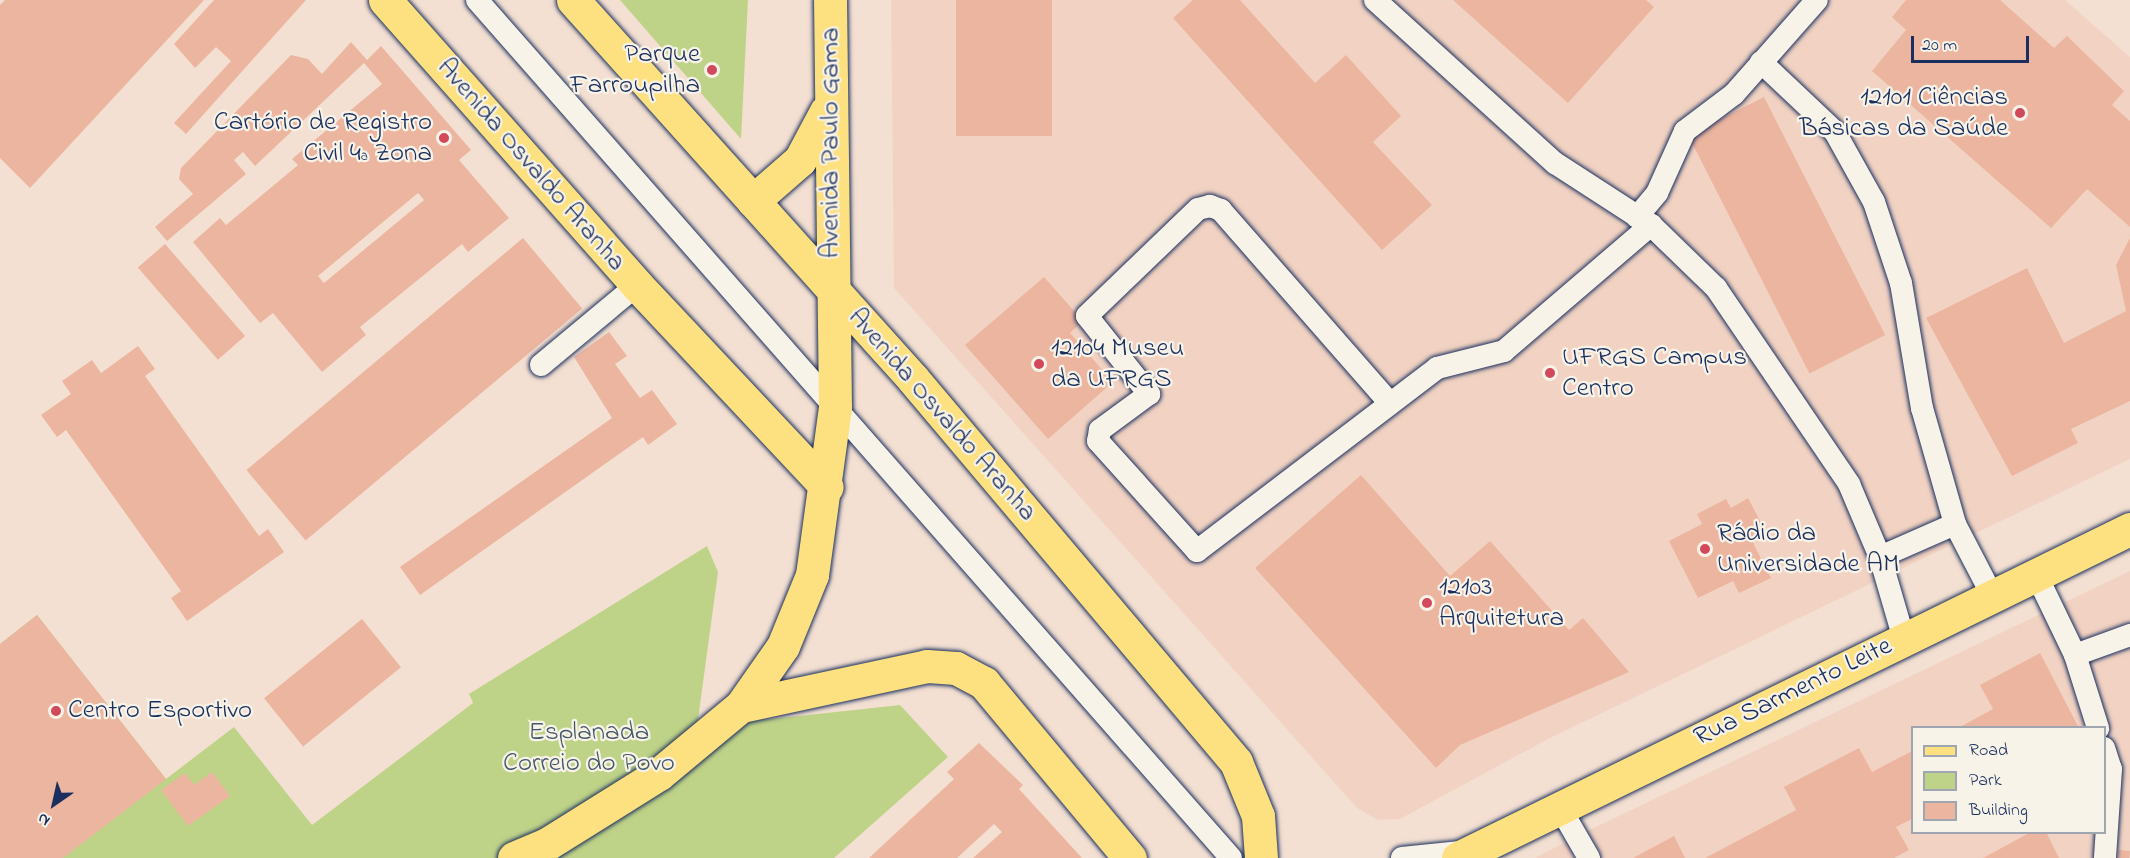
<!DOCTYPE html>
<meta charset="utf-8">
<style>
body{margin:0}
#map{position:relative;width:2130px;height:858px;overflow:hidden;background:#f4e0d2;font-family:"Indie Flower",sans-serif}
div>[style]{position:absolute}
.built>*{inset:0;background:#f2d3c3}
.green>*{inset:0;background:#bfd388}
.building>*{inset:0;background:#ecb5a0;transform-origin:0 0}
.roads{filter:drop-shadow(0 0 2px #1b2f5e) drop-shadow(0 0 2px #1b2f5e)}
.lane>*{height:22px;margin:-11px;padding:0 11px;transform-origin:11px;border-radius:11px;background:#f7f3e8}
.primary>*{height:33px;margin:-16.5px;padding:0 16.5px;transform-origin:16.5px;border-radius:16.5px;background:#fde080}
.dots>*{width:16px;height:16px;translate:-50% -50%;box-sizing:border-box;border:3px solid #f7f3e8;border-radius:50%}
span{translate:-50% -50%;white-space:nowrap;text-align:center;line-height:1.15;-webkit-text-stroke:4.5px #f7f3e8;paint-order:stroke}
.poi-label{font-size:27px;color:#1b2f5e}
.right{translate:-100% -50%;text-align:right}
.left{translate:0 -50%;text-align:left}
.street-label{font-size:27px;color:#1b2f5e}
.park-label{font-size:27px;color:#445868}
.legend{position:absolute;left:1911px;top:726px;width:195px;height:108px;box-sizing:border-box;background:#f7f3e8;border:2px solid #9fa5b1;margin:0;padding:8px 10px;list-style:none;font-size:18px;color:#1b2f5e}
.legend li{display:flex;align-items:center;gap:12px;height:30px}
.legend b{width:30px;border:2px solid #9fa5b1}
.north{position:absolute;left:24px;top:774px;width:60px;height:60px;-webkit-text-stroke:4px #f7f3e8;paint-order:stroke;rotate:214deg;font-size:16px;font-weight:700;line-height:24px;text-align:center;color:#1b2f5e}
.north::after{content:'';display:block;margin:auto;width:21px;height:27px;background:#1b2f5e;clip-path:polygon(50% 0,100% 100%,50% 72%,0 100%)}
.scale{position:absolute;left:1911px;top:36px;width:118px;height:27px;box-sizing:border-box;border:3px solid #1b2f5e;border-top:0;padding-left:8px;font-size:18px;line-height:21px;white-space:nowrap;color:#1b2f5e;-webkit-text-stroke:4px #f7f3e8;paint-order:stroke}
</style>
<div id="map">
<div class="built">
<i style="clip-path:polygon(891px 0,2065px 0,2130px 57px,2130px 459px,1548px 739px,1400px 819px,1378px 820px,1357px 808px,894px 288px)"></i>
<i style="clip-path:polygon(evenodd,2130px 571px,2130px 858px,1535px 858px,1577px 836px,2130px 571px,1912px 728px,2104px 728px,2104px 832px,1912px 832px,1912px 728px)"></i>
</div>
<div class="green">
<i style="clip-path:polygon(620px 0,748px 0,741px 139px)"></i>
<i style="clip-path:polygon(707px 546px,718px 572px,697px 727px,900px 705px,948px 757px,834px 858px,0 858px,0 644px,37px 615px,166px 779px,234px 727px,312px 825px,473px 703px,469px 694px)"></i>
</div>
<div class="building">
<i style="clip-path:polygon(5px 0,204px 0,30px 188px,0 158px,0 5px)"></i>
<i style="clip-path:polygon(214px 0,306px 0,186px 134px,174px 123px,231px 61px,216px 47px,195px 68px,174px 44px)"></i>
<i style="left:956px;top:0;width:96px;height:136px"></i>
<i style="clip-path:polygon(1193px 0,1240px 0,1315px 83px,1346px 55px,1401px 116px,1373px 142px,1432px 205px,1382px 250px,1173px 18px)"></i>
<i style="clip-path:polygon(1453px 0,1646px 0,1654px 7px,1568px 103px)"></i>
<i style="clip-path:polygon(1906px 0,2000px 0,2054px 48px,2067px 36px,2124px 91px,2112px 105px,2130px 121px,2130px 227px,2087px 189px,2051px 228px,1872px 71px,1906px 30px,1892px 17px)"></i>
<i style="clip-path:polygon(evenodd,351px 42px,367px 60px,381px 46px,471px 150px,459px 160px,509px 218px,468px 252px,462px 244px,360px 327px,366px 335px,322px 372px,273px 313px,260px 323px,193px 242px,220px 218px,226px 225px,298px 165px,292px 159px,382px 84px,364px 63px,255px 166px,243px 152px,234px 160px,246px 174px,167px 241px,155px 227px,193px 194px,179px 179px,181px 168px,291px 55px,308px 59px,322px 74px,351px 42px,418px 193px,424px 200px,324px 283px,318px 276px,418px 193px)"></i>
<i style="left:1764px;top:97px;width:267px;height:85px;rotate:63deg"></i>
<i style="left:523px;top:238px;width:92px;height:361px;rotate:50deg"></i>
<i style="clip-path:polygon(2130px 238px,2130px 401px,2071px 429px,2078px 443px,2012px 476px,1926px 318px,2027px 268px,2064px 343px,2126px 311px,2116px 265px)"></i>
<i style="left:165px;top:244px;width:122px;height:36px;rotate:49deg"></i>
<i style="clip-path:polygon(1044px 277px,1083px 321px,1070px 333px,1113px 382px,1048px 439px,965px 345px)"></i>
<i style="clip-path:polygon(609px 332px,627px 356px,615px 364px,640px 398px,652px 390px,677px 424px,648px 445px,643px 437px,420px 595px,400px 567px,612px 418px,574px 357px)"></i>
<i style="clip-path:polygon(138px 346px,155px 369px,145px 376px,259px 536px,268px 529px,284px 552px,187px 621px,171px 598px,181px 591px,66px 430px,57px 437px,41px 415px,71px 394px,62px 381px,92px 360px,101px 373px)"></i>
<i style="clip-path:polygon(1361px 475px,1450px 576px,1490px 541px,1569px 630px,1583px 618px,1629px 672px,1460px 745px,1436px 768px,1255px 568px)"></i>
<i style="clip-path:polygon(1748px 498px,1767px 534px,1752px 541px,1771px 578px,1739px 593px,1733px 581px,1698px 598px,1669px 541px,1702px 524px,1697px 514px,1726px 499px,1731px 508px)"></i>
<i style="clip-path:polygon(37px 615px,166px 779px,63px 858px,0 858px,0 644px)"></i>
<i style="left:362px;top:619px;width:62px;height:126px;rotate:51deg"></i>
<i style="clip-path:polygon(2040px 653px,2079px 728px,1958px 728px,1993px 709px,1980px 685px)"></i>
<i style="clip-path:polygon(979px 743px,1023px 785px,1019px 789px,1082px 858px,973px 858px,1002px 832px,994px 824px,957px 858px,869px 858px,954px 779px,947px 772px)"></i>
<i style="clip-path:polygon(1859px 748px,1872px 772px,1912px 751px,1912px 819px,1896px 827px,1909px 850px,1894px 858px,1705px 858px,1796px 810px,1784px 787px)"></i>
<i style="clip-path:polygon(212px 772px,230px 796px,188px 826px,161px 790px,185px 773px,194px 785px)"></i>
<i style="clip-path:polygon(2031px 832px,2046px 832px,2059px 858px,1983px 858px)"></i>
<i style="clip-path:polygon(1674px 836px,1685px 858px,1633px 858px)"></i>
<i style="left:2119px;top:850px;width:11px;height:8px;rotate:5deg"></i>
</div>
<div class="roads">
<div class="lane">
<i style="left:477px;top:0;width:1142px;rotate:48.69deg"></i>
<i style="left:1375px;top:0;width:243px;rotate:42.2deg"></i>
<i style="left:1555px;top:163px;width:114px;rotate:32.9deg"></i>
<i style="left:1651px;top:225px;width:91px;rotate:44.1deg"></i>
<i style="left:1716px;top:288px;width:237px;rotate:55.8deg"></i>
<i style="left:1849px;top:484px;width:79px;rotate:67deg"></i>
<i style="left:1880px;top:557px;width:85px;rotate:73.7deg"></i>
<i style="left:1761px;top:62px;width:102px;rotate:43.4deg"></i>
<i style="left:1835px;top:132px;width:80px;rotate:60.9deg"></i>
<i style="left:1874px;top:202px;width:85px;rotate:71.6deg"></i>
<i style="left:1901px;top:283px;width:127px;rotate:80.5deg"></i>
<i style="left:1922px;top:408px;width:121px;rotate:74.1deg"></i>
<i style="left:1955px;top:524px;width:80px;rotate:62.5deg"></i>
<i style="left:1637px;top:217px;width:31px;rotate:-50deg"></i>
<i style="left:1657px;top:193px;width:68px;rotate:-65.7deg"></i>
<i style="left:1685px;top:131px;width:61px;rotate:-37.1deg"></i>
<i style="left:1734px;top:94px;width:125px;rotate:-48.6deg"></i>
<i style="left:541px;top:365px;width:125px;rotate:-39.8deg"></i>
<i style="left:1388px;top:401px;width:254px;rotate:-131.2deg"></i>
<i style="left:1221px;top:210px;width:12px;rotate:-160deg"></i>
<i style="left:1210px;top:206px;width:12px;rotate:166deg"></i>
<i style="left:1198px;top:209px;width:154px;rotate:136.1deg"></i>
<i style="left:1087px;top:316px;width:100px;rotate:51.5deg"></i>
<i style="left:1149px;top:394px;width:61px;rotate:143.7deg"></i>
<i style="left:1100px;top:430px;width:11px;rotate:100deg"></i>
<i style="left:1098px;top:441px;width:148px;rotate:48deg"></i>
<i style="left:1197px;top:551px;width:302px;rotate:-37.3deg"></i>
<i style="left:1437px;top:368px;width:69px;rotate:-14.2deg"></i>
<i style="left:1504px;top:351px;width:194px;rotate:-40.6deg"></i>
<i style="left:1880px;top:557px;width:82px;rotate:-23.7deg"></i>
<i style="left:2036px;top:574px;width:90px;rotate:64.3deg"></i>
<i style="left:2075px;top:655px;width:77px;rotate:72.5deg"></i>
<i style="left:2075px;top:655px;width:59px;rotate:-20deg"></i>
<i style="left:2104px;top:748px;width:22px;rotate:72deg"></i>
<i style="left:2111px;top:769px;width:89px;rotate:93.9deg"></i>
<i style="left:1559px;top:806px;width:60px;rotate:60deg"></i>
<i style="left:1402px;top:858px;width:69px;rotate:-5.8deg"></i>
</div>
<div class="primary">
<i style="left:385px;top:0;width:380px;rotate:48.5deg"></i>
<i style="left:637px;top:285px;width:277px;rotate:46.8deg"></i>
<i style="left:573px;top:0;width:509px;rotate:48.1deg"></i>
<i style="left:913px;top:379px;width:501px;rotate:49.86deg"></i>
<i style="left:1236px;top:762px;width:58px;rotate:67.8deg"></i>
<i style="left:1258px;top:816px;width:42px;rotate:85.9deg"></i>
<i style="left:753px;top:201px;width:62px;rotate:-41.1deg"></i>
<i style="left:800px;top:160px;width:55px;rotate:-62deg"></i>
<i style="left:741px;top:706px;width:190px;rotate:-12.1deg"></i>
<i style="left:927px;top:666px;width:29px;rotate:4deg"></i>
<i style="left:956px;top:668px;width:32px;rotate:28deg"></i>
<i style="left:984px;top:683px;width:228px;rotate:50.2deg"></i>
<i style="left:514px;top:858px;width:36px;rotate:-23deg"></i>
<i style="left:547px;top:844px;width:132px;rotate:-32deg"></i>
<i style="left:659px;top:774px;width:107px;rotate:-39.7deg"></i>
<i style="left:741px;top:706px;width:73px;rotate:-55deg"></i>
<i style="left:783px;top:646px;width:77px;rotate:-67.8deg"></i>
<i style="left:812px;top:575px;width:170px;rotate:-82.2deg"></i>
<i style="left:835px;top:407px;width:407px;rotate:-90.7deg"></i>
<i style="left:1458px;top:858px;width:748px;rotate:-26.09deg"></i>
</div>
</div>
<div class="dots">
<i style="left:712px;top:70px;background:#d1495b"></i>
<i style="left:2020px;top:113px;background:#d1495b"></i>
<i style="left:444px;top:138px;background:#d1495b"></i>
<i style="left:1039px;top:364px;background:#d1495b"></i>
<i style="left:1550px;top:373px;background:#d1495b"></i>
<i style="left:1705px;top:549px;background:#d1495b"></i>
<i style="left:1427px;top:603px;background:#d1495b"></i>
<i style="left:56px;top:711px;background:#d1495b"></i>
</div>
<div class="poi-label">
<span class="right" style="left:700px;top:70px">Parque<br>Farroupilha</span>
<span class="right" style="left:2008px;top:113px">12101 Ciências<br>Básicas da Saúde</span>
<span class="right" style="left:432px;top:138px">Cartório de Registro<br>Civil 4ª Zona</span>
<span class="left" style="left:1051px;top:364px">12104 Museu<br>da UFRGS</span>
<span class="left" style="left:1562px;top:373px">UFRGS Campus<br>Centro</span>
<span class="left" style="left:1717px;top:549px">Rádio da<br>Universidade AM</span>
<span class="left" style="left:1439px;top:603px">12103<br>Arquitetura</span>
<span class="left" style="left:68px;top:711px">Centro Esportivo</span>
</div>
<div class="street-label">
<span style="left:831px;top:143px;rotate:-90deg">Avenida Paulo Gama</span>
<span style="left:531px;top:165px;rotate:49deg">Avenida Osvaldo Aranha</span>
<span style="left:942px;top:415px;rotate:49deg">Avenida Osvaldo Aranha</span>
<span style="left:1793px;top:692px;rotate:-26deg">Rua Sarmento Leite</span>
</div>
<div class="park-label">
<span style="left:589px;top:748px">Esplanada<br>Correio do Povo</span>
</div>
<ul class="legend">
<li><b style="height:8px;background:#fde080"></b>Road</li>
<li><b style="height:16px;background:#bfd388"></b>Park</li>
<li><b style="height:16px;background:#ecb5a0"></b>Building</li>
</ul>
<div class="north">N</div>
<div class="scale">20 m</div>
</div>
